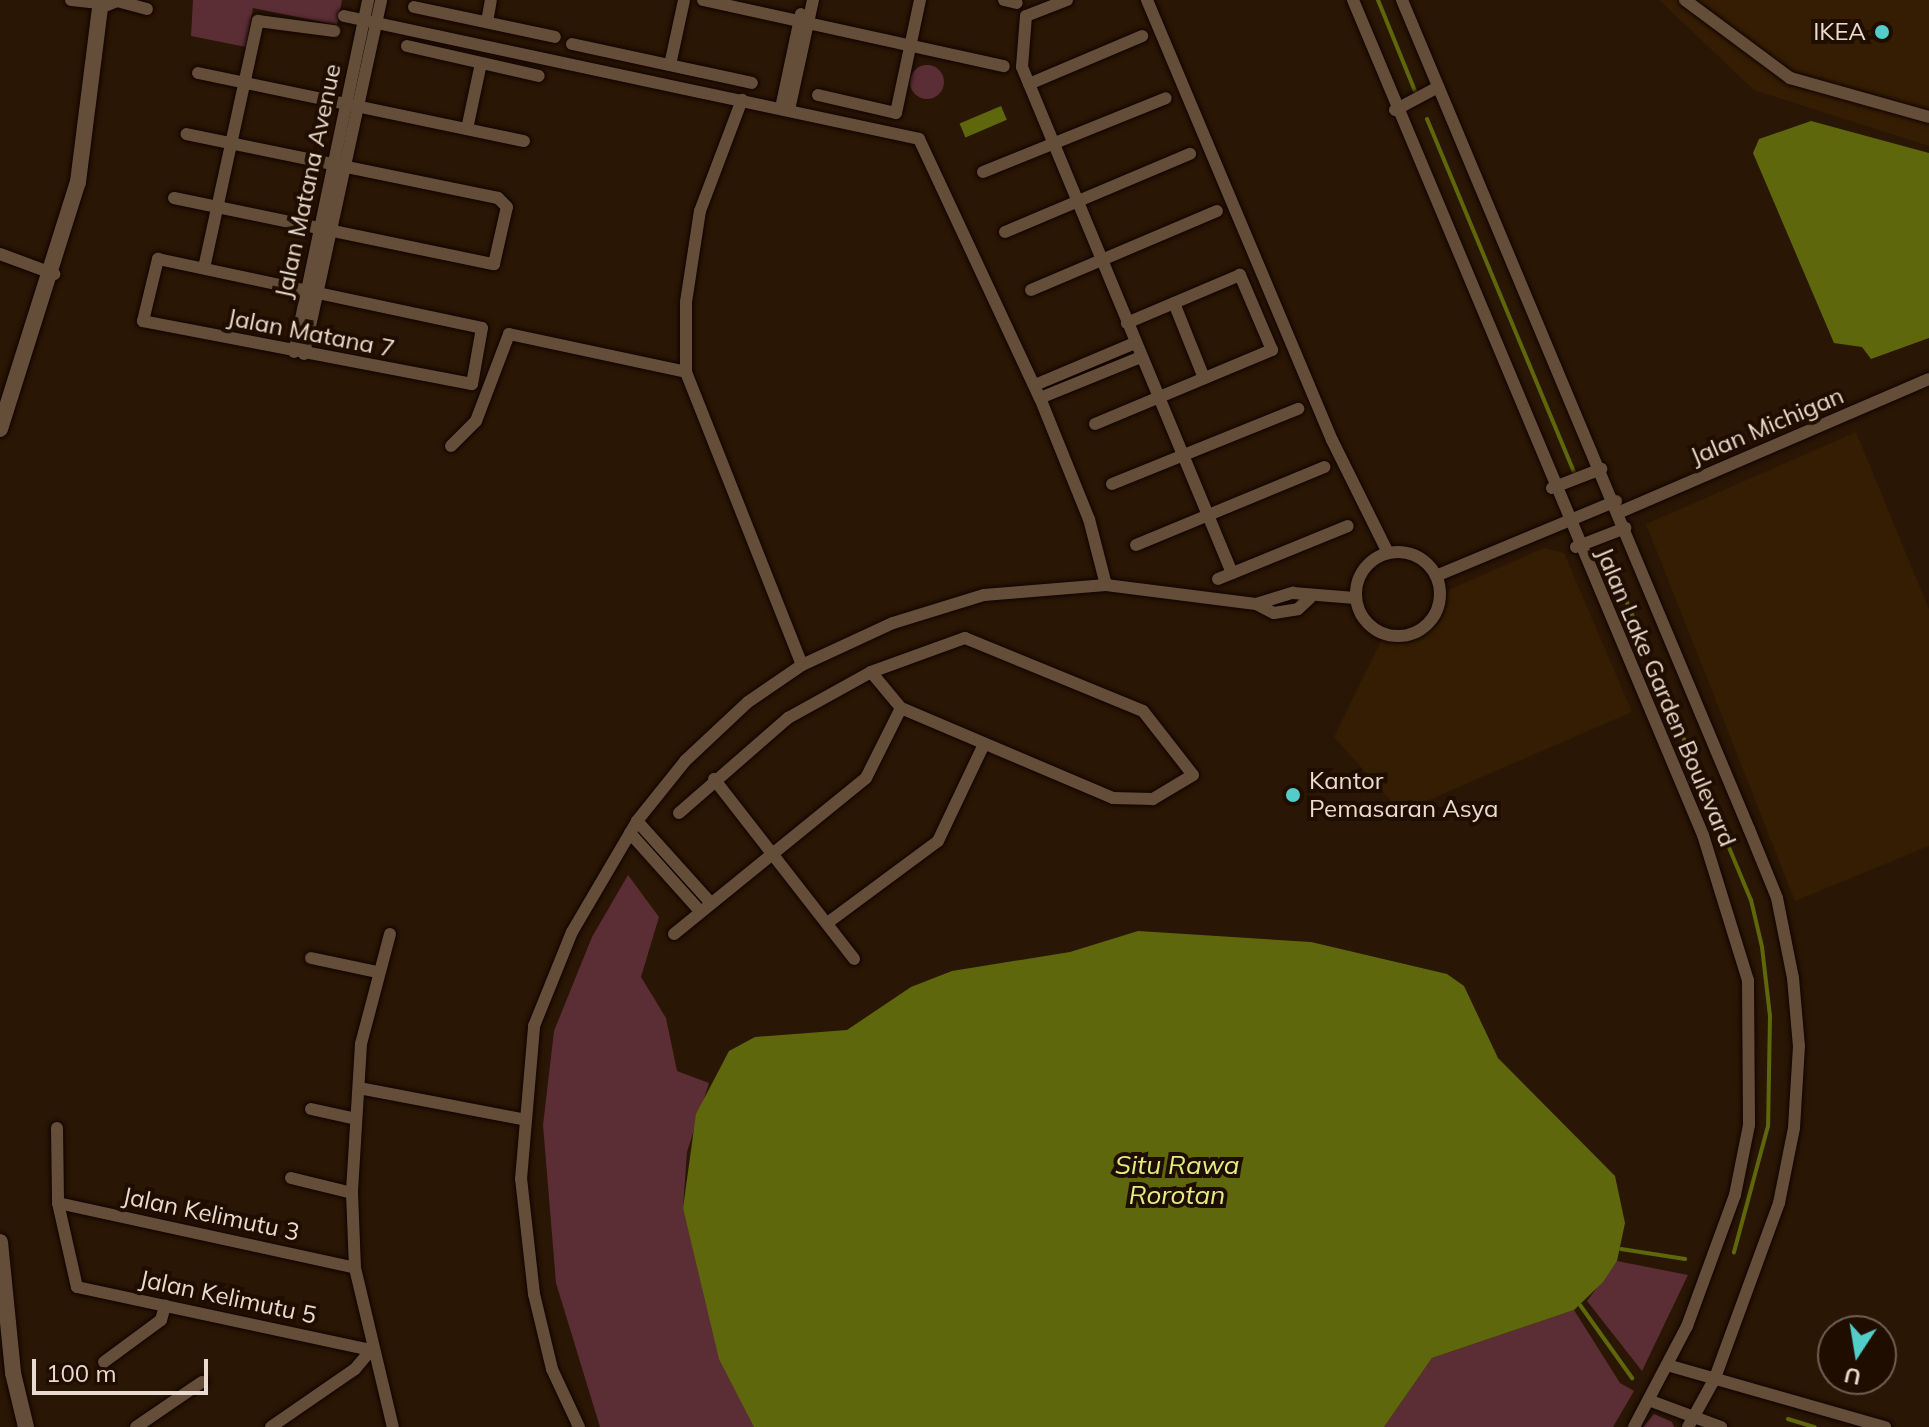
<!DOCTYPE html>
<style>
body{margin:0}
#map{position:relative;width:1929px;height:1427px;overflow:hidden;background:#291604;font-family:Mulish,sans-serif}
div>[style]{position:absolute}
.built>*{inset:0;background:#351d03}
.green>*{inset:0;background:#5a2e34}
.round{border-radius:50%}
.water>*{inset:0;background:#5f670d;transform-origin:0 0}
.stream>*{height:4px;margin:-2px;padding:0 2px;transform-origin:2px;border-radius:2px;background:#5f670d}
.roads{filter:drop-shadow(0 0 2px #110300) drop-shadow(0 0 2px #110300)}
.street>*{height:12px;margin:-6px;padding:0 6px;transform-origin:6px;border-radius:6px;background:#644e39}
.street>.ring{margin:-6px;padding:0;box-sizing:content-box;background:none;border:12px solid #644e39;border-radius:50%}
.secondary>*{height:16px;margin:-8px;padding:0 8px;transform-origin:8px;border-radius:8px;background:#644e39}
.dots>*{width:22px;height:22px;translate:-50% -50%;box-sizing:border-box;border:4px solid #1f0d00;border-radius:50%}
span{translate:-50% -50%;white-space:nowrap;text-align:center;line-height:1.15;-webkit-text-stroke:8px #1f0d00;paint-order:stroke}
.poi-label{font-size:24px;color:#e9dbcf}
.right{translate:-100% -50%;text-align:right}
.left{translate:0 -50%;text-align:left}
.street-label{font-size:24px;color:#e9dbcf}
.water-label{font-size:26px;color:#e1ee80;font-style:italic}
.north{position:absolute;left:1817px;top:1315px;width:80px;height:80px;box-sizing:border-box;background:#1f0d00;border:2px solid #705f53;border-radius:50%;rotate:192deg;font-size:22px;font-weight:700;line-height:32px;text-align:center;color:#e9dbcf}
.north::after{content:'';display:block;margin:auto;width:28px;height:36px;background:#53cdc9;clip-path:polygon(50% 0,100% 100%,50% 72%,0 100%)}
.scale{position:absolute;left:32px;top:1359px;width:176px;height:36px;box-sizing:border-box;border:4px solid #e9dbcf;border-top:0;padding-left:10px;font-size:24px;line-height:28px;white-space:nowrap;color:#e9dbcf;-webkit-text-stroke:6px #1f0d00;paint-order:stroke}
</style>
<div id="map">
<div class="built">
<i style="clip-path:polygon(1659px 0,1929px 0,1929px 146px,1754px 90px)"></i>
<i style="clip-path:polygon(1856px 432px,1929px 609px,1929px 846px,1795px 901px,1646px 524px)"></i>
<i style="clip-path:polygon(1544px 548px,1564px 553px,1632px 712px,1401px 812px,1334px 737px,1381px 641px,1424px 633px,1446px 591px)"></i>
</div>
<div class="green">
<i style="clip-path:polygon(193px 0,342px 0,337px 25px,253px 8px,246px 47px,191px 36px)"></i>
<i class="round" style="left:910px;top:65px;width:34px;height:34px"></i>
<i style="clip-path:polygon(628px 875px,659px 917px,641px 977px,666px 1018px,677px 1071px,709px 1083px,687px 1152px,683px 1208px,754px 1427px,600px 1427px,556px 1283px,543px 1125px,554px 1031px,592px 937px)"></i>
<i style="clip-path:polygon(1617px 1261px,1688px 1275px,1642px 1371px,1587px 1301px)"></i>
<i style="clip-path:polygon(1574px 1310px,1620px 1383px,1634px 1391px,1613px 1427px,1384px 1427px,1432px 1358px)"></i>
<i style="clip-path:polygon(1654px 1414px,1672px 1422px,1674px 1427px,1643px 1427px)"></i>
</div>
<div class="water">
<i style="left:1001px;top:106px;width:15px;height:45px;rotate:67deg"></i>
<i style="clip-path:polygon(1811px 121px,1929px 153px,1929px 338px,1871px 359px,1862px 347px,1834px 343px,1753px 153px,1759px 139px)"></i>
<i style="clip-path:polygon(1138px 931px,1311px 942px,1447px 974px,1464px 986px,1498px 1058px,1615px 1176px,1625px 1223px,1617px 1261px,1603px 1282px,1574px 1310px,1432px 1358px,1384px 1427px,754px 1427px,719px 1359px,683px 1208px,696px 1114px,729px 1051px,755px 1037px,847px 1030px,911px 987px,952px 971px,1070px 952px)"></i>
</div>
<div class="stream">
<i style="left:1378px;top:0;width:98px;rotate:67.9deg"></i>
<i style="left:1427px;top:119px;width:383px;rotate:67.4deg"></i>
<i style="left:1606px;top:552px;width:377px;rotate:67.4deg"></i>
<i style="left:1751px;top:900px;width:48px;rotate:76.8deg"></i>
<i style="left:1762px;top:947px;width:69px;rotate:83.4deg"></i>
<i style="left:1770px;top:1016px;width:110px;rotate:91deg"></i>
<i style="left:1768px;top:1126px;width:131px;rotate:105.1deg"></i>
<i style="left:1621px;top:1249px;width:65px;rotate:8.9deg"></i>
<i style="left:1580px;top:1305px;width:90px;rotate:54.5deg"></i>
<i style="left:1788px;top:1419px;width:28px;rotate:17deg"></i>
</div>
<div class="roads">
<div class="street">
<i style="left:71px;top:0;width:29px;rotate:6deg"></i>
<i style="left:703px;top:0;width:308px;rotate:12.4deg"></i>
<i style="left:1004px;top:0;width:13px;rotate:13deg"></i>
<i style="left:1067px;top:0;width:44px;rotate:158.7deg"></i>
<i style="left:1026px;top:16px;width:51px;rotate:94.5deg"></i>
<i style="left:1022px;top:67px;width:548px;rotate:67.46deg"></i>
<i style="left:1147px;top:0;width:477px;rotate:67.2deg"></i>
<i style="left:1332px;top:440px;width:126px;rotate:63.6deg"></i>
<i style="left:1353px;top:0;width:905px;rotate:67.26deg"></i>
<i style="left:1703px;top:835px;width:152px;rotate:72.8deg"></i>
<i style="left:1748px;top:980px;width:145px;rotate:89.6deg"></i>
<i style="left:1749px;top:1125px;width:71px;rotate:101.3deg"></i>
<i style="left:1735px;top:1195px;width:140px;rotate:110.1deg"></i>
<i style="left:1687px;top:1326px;width:114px;rotate:117.7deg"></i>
<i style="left:1402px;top:0;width:899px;rotate:67.29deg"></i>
<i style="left:1749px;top:829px;width:74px;rotate:67.9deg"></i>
<i style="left:1777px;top:898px;width:82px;rotate:78.7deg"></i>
<i style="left:1793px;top:978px;width:68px;rotate:85deg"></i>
<i style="left:1799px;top:1046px;width:82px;rotate:93.5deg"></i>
<i style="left:1794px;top:1128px;width:76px;rotate:101.3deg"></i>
<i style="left:1779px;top:1203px;width:186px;rotate:110.1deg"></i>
<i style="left:1715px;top:1378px;width:56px;rotate:118.9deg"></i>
<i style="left:1685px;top:0;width:131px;rotate:36.6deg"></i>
<i style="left:1790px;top:78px;width:144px;rotate:15.7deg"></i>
<i style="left:414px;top:7px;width:144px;rotate:12deg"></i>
<i style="left:100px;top:8px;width:18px;rotate:-22deg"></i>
<i style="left:117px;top:1px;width:31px;rotate:15deg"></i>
<i style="left:344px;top:16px;width:588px;rotate:12.07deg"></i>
<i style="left:919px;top:139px;width:286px;rotate:65deg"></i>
<i style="left:1040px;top:398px;width:131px;rotate:68deg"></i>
<i style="left:1089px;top:519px;width:68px;rotate:75.6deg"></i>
<i style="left:487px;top:22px;width:22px;rotate:-80deg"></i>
<i style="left:572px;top:44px;width:184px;rotate:12.2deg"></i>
<i style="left:407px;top:46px;width:135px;rotate:12.8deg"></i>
<i style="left:670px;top:65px;width:66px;rotate:-77.8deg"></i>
<i style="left:198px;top:73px;width:333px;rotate:11.8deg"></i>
<i style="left:1029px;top:84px;width:123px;rotate:-23deg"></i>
<i style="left:818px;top:95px;width:80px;rotate:13deg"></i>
<i style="left:896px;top:113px;width:116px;rotate:-78deg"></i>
<i style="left:781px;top:108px;width:96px;rotate:-78deg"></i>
<i style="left:789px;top:110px;width:113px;rotate:-77.7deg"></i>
<i style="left:1395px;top:110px;width:49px;rotate:-28.1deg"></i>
<i style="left:467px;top:129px;width:67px;rotate:-78deg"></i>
<i style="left:983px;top:172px;width:197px;rotate:-22deg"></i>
<i style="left:174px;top:198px;width:327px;rotate:11.7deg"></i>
<i style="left:494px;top:264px;width:58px;rotate:-77.2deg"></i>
<i style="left:507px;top:207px;width:13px;rotate:-135deg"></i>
<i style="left:498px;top:198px;width:318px;rotate:-168.4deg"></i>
<i style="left:1005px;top:232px;width:201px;rotate:-22.9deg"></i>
<i style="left:0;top:254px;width:58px;rotate:20.3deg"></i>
<i style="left:158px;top:259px;width:331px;rotate:12deg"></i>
<i style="left:482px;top:328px;width:57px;rotate:100.1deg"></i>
<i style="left:472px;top:384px;width:335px;rotate:-169.2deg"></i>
<i style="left:143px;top:321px;width:64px;rotate:-76.4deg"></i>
<i style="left:204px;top:268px;width:253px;rotate:-77.7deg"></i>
<i style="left:258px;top:21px;width:77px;rotate:7.5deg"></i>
<i style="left:1031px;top:290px;width:202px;rotate:-23deg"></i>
<i style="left:1174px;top:303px;width:81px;rotate:68.2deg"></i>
<i style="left:294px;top:352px;width:360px;rotate:-78.1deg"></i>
<i style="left:304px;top:354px;width:362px;rotate:-77.7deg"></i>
<i style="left:686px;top:372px;width:70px;rotate:-90deg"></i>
<i style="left:686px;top:302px;width:92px;rotate:-81.3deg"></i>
<i style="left:700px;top:211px;width:119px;rotate:-69.3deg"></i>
<i style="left:1035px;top:385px;width:108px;rotate:-22.8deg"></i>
<i style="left:1040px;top:398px;width:109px;rotate:-22.1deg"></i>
<i style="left:1095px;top:424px;width:192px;rotate:-22.7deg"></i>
<i style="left:1272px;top:350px;width:82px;rotate:-113.1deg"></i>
<i style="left:1240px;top:275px;width:123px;rotate:157deg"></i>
<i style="left:451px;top:446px;width:35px;rotate:-45deg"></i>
<i style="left:476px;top:421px;width:93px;rotate:-69.2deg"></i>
<i style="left:509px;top:334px;width:181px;rotate:12.1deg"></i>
<i style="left:686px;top:372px;width:315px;rotate:68.4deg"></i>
<i style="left:1112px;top:484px;width:201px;rotate:-22deg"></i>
<i style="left:1552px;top:488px;width:53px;rotate:-21.2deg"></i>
<i style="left:1620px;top:512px;width:336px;rotate:-23.3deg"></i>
<i style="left:1136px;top:545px;width:204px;rotate:-22.5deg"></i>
<i style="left:1576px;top:547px;width:53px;rotate:-21.2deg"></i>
<i class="ring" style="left:1356px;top:552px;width:72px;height:72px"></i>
<i style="left:1436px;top:576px;width:195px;rotate:-22.6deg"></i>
<i style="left:1218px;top:579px;width:140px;rotate:-22.2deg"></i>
<i style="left:1256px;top:604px;width:39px;rotate:-17deg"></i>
<i style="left:1293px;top:593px;width:62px;rotate:4.6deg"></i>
<i style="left:714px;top:779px;width:228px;rotate:52.1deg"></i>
<i style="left:679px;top:813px;width:145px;rotate:-41.1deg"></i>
<i style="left:788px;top:718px;width:95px;rotate:-29deg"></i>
<i style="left:871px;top:672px;width:100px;rotate:-19.9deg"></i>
<i style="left:965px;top:638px;width:192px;rotate:22.3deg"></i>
<i style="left:1143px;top:711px;width:81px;rotate:52deg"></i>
<i style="left:1193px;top:775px;width:47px;rotate:149deg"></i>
<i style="left:1153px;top:799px;width:40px;rotate:-178.6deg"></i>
<i style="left:1113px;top:798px;width:230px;rotate:-157deg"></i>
<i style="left:901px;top:708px;width:47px;rotate:-129.8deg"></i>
<i style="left:637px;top:821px;width:109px;rotate:48deg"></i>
<i style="left:630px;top:833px;width:105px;rotate:48.1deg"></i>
<i style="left:830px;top:921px;width:134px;rotate:-36.5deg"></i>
<i style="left:938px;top:841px;width:107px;rotate:-64.6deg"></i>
<i style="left:390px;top:934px;width:114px;rotate:104.8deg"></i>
<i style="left:361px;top:1044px;width:149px;rotate:93.5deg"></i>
<i style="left:352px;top:1193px;width:75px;rotate:87.7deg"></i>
<i style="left:355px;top:1268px;width:163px;rotate:76.6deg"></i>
<i style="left:674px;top:934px;width:247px;rotate:-39.1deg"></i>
<i style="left:866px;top:778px;width:78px;rotate:-63.4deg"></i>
<i style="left:311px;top:958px;width:67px;rotate:12deg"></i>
<i style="left:359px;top:1088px;width:166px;rotate:10.8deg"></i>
<i style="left:311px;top:1109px;width:46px;rotate:12.5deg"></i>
<i style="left:57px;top:1128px;width:75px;rotate:89.2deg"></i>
<i style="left:58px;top:1203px;width:86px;rotate:77.3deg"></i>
<i style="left:77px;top:1287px;width:301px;rotate:12.1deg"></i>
<i style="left:371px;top:1350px;width:25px;rotate:130deg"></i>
<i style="left:355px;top:1369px;width:102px;rotate:145.4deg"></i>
<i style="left:291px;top:1178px;width:63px;rotate:13.8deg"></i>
<i style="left:58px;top:1203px;width:304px;rotate:12.3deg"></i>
<i style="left:104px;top:1362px;width:71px;rotate:-36.4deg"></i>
<i style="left:161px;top:1320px;width:15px;rotate:-74deg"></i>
<i style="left:1667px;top:1365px;width:227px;rotate:15.9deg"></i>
<i style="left:1651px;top:1401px;width:75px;rotate:20.4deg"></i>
<i style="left:136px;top:1427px;width:80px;rotate:-34.3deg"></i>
<i style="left:579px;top:1427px;width:64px;rotate:-115deg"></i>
<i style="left:552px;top:1369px;width:77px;rotate:-103.5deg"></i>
<i style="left:534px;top:1294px;width:116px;rotate:-96.4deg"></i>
<i style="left:521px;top:1179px;width:154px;rotate:-85.1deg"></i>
<i style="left:534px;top:1026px;width:101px;rotate:-68deg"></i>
<i style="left:572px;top:932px;width:129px;rotate:-59.6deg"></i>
<i style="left:637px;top:821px;width:77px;rotate:-51.3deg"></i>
<i style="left:685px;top:761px;width:86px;rotate:-43.1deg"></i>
<i style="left:748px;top:702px;width:65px;rotate:-34.4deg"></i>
<i style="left:802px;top:665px;width:100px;rotate:-24.8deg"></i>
<i style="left:893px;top:623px;width:95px;rotate:-17.1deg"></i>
<i style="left:984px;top:595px;width:122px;rotate:-4.7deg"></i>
<i style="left:1106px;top:585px;width:151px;rotate:7.2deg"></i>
<i style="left:1256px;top:604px;width:20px;rotate:27deg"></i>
<i style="left:1274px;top:613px;width:24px;rotate:-9deg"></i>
<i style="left:1298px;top:609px;width:16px;rotate:-43deg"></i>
</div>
<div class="secondary">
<i style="left:0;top:429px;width:259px;rotate:-72.5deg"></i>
<i style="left:78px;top:182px;width:183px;rotate:-82.8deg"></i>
<i style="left:0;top:1242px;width:132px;rotate:84.3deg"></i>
<i style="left:13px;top:1373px;width:56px;rotate:76.5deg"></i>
</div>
</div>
<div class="dots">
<i style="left:1882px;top:32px;background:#53cdc9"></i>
<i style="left:1293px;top:795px;background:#53cdc9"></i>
</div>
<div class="poi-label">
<span class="right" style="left:1866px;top:32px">IKEA</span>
<span class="left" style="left:1309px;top:795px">Kantor<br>Pemasaran Asya</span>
</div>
<div class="street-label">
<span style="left:308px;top:181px;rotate:-78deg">Jalan Matana Avenue</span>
<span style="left:311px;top:333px;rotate:11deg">Jalan Matana 7</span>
<span style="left:1767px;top:426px;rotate:-23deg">Jalan Michigan</span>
<span style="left:1666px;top:697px;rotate:67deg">Jalan Lake Garden Boulevard</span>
<span style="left:211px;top:1214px;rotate:12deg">Jalan Kelimutu 3</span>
<span style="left:228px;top:1297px;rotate:12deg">Jalan Kelimutu 5</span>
</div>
<div class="water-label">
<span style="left:1177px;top:1180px">Situ Rawa<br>Rorotan</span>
</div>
<div class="north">U</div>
<div class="scale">100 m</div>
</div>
